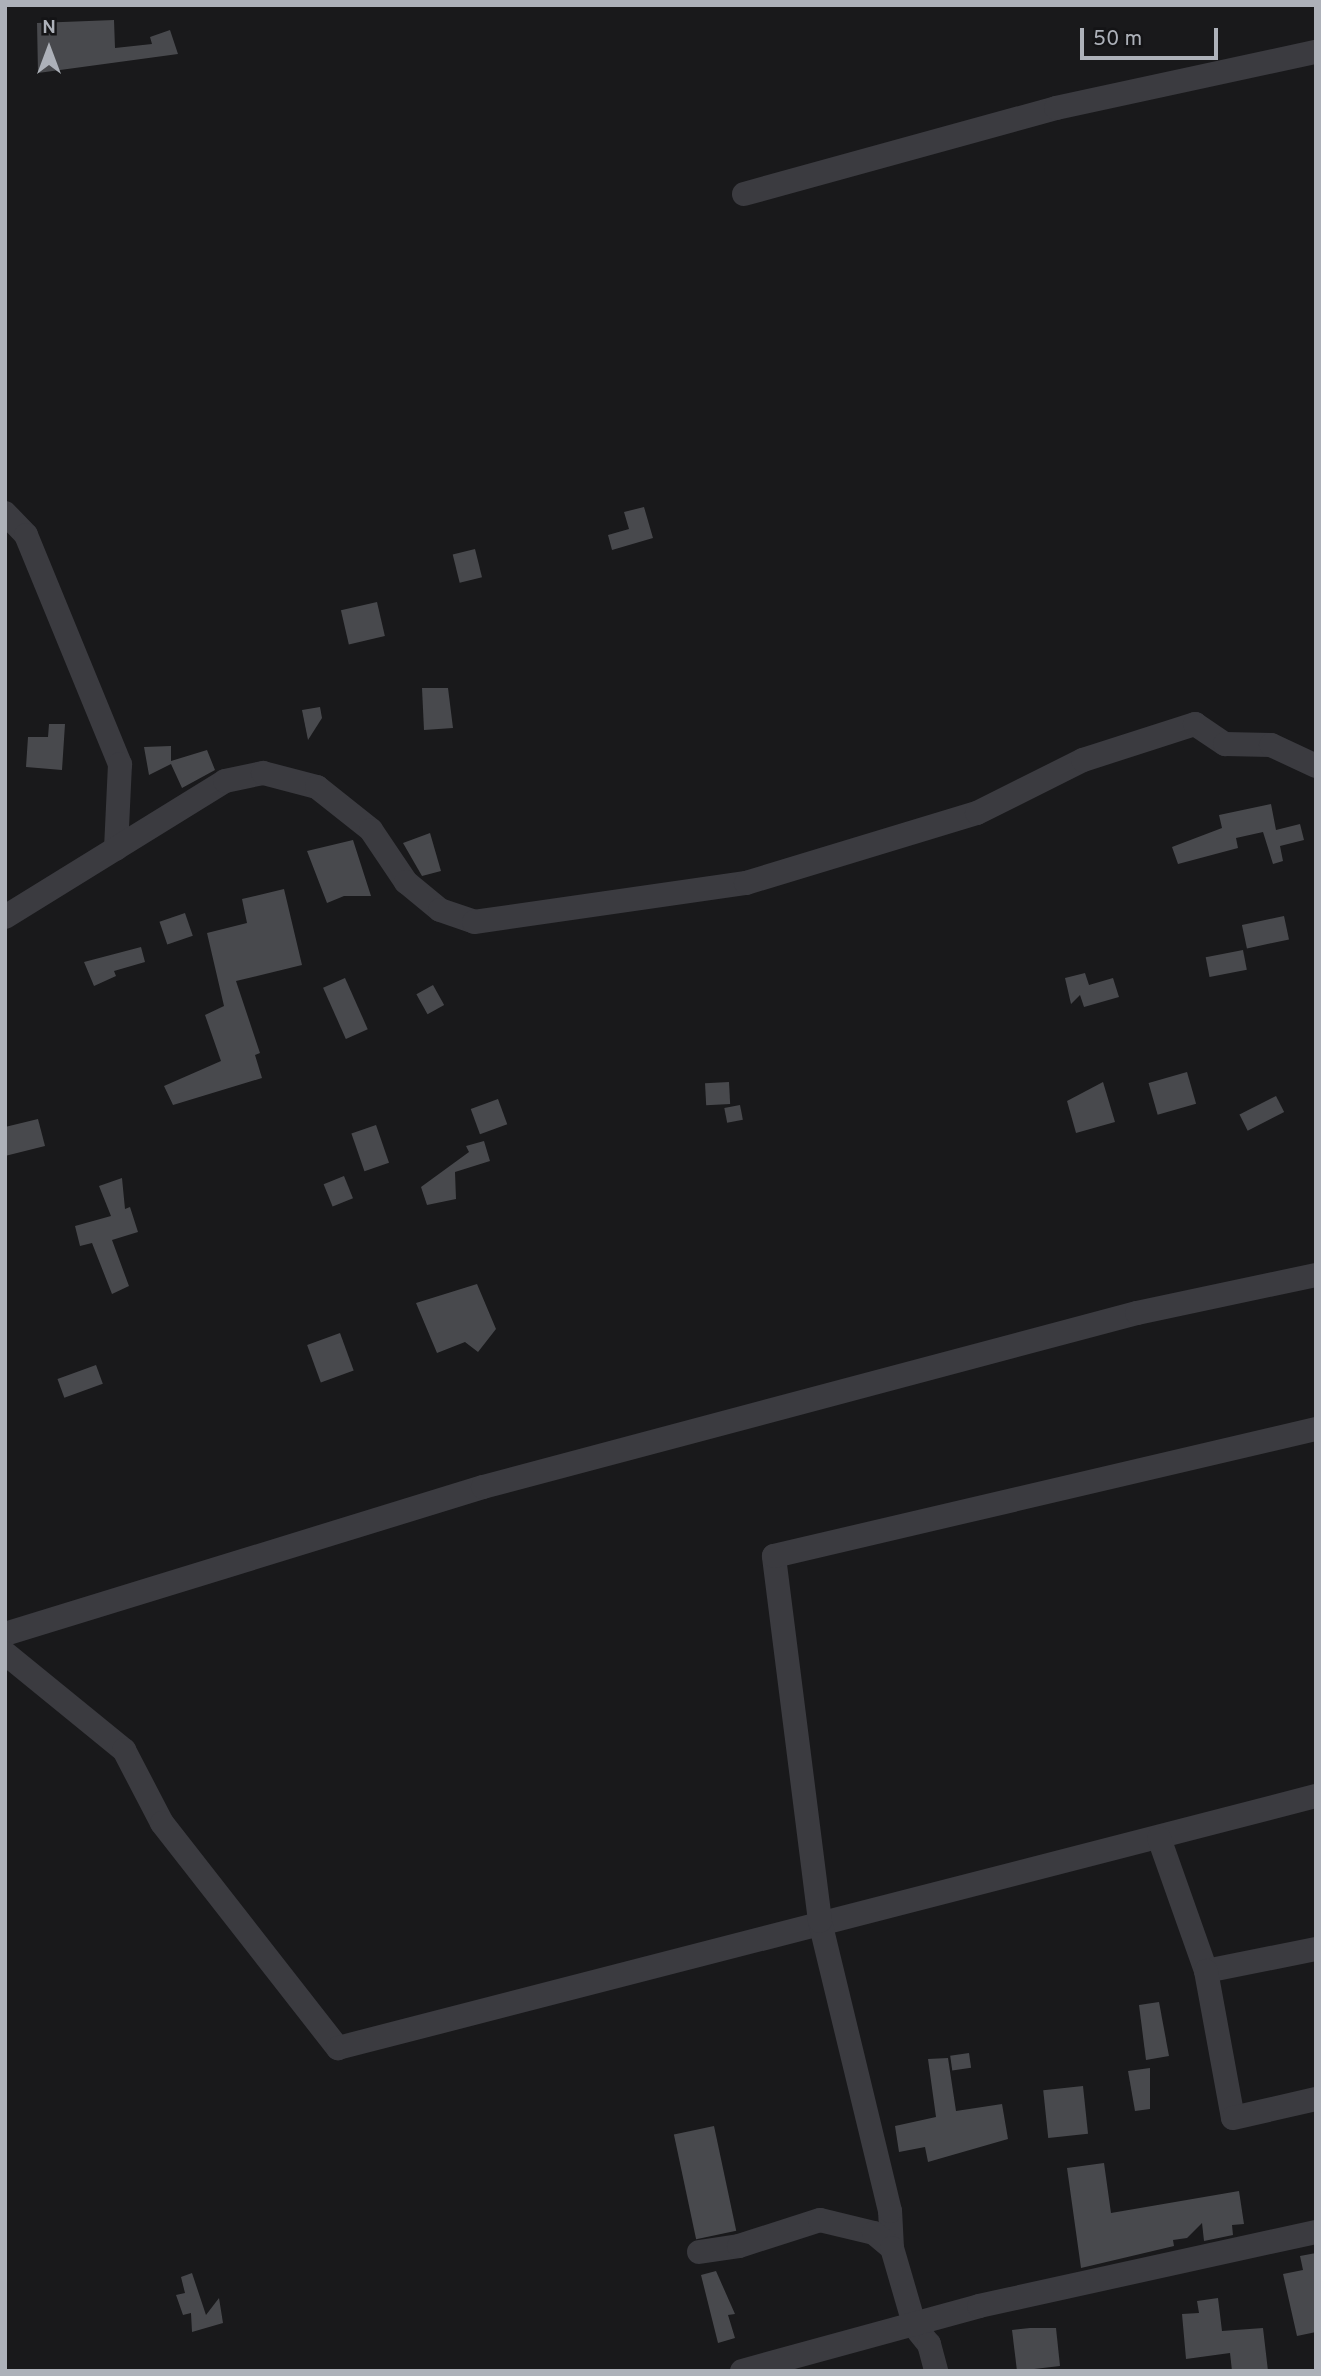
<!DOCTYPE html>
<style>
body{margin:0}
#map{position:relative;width:1321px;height:2376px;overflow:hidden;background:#19191b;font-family:Overpass,sans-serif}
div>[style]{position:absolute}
.building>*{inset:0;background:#48494d;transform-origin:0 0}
.minor>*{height:24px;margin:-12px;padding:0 12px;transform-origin:12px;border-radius:12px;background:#3b3b40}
span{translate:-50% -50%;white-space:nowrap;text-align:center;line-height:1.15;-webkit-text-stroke:5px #141416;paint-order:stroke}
.frame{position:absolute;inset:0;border:7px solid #adb1b9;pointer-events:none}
.north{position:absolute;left:14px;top:14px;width:70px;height:70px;-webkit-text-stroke:5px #141416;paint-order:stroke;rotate:0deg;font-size:19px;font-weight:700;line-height:28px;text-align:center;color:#adb1b9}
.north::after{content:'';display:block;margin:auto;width:24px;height:32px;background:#adb1b9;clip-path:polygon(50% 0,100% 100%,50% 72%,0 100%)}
.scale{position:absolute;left:1080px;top:28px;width:138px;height:32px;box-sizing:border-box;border:4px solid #adb1b9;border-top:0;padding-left:9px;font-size:21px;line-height:24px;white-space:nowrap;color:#adb1b9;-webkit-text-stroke:5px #141416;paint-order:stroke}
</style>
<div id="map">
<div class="building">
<i style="clip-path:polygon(114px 20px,115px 48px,152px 44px,150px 37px,170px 30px,178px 54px,38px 73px,37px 23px)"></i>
<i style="clip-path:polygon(644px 507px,653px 538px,612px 550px,608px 535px,629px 529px,624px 512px)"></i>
<i style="left:475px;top:549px;width:29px;height:23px;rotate:76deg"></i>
<i style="left:377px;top:602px;width:35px;height:37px;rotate:77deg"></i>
<i style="clip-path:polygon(422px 688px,448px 688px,453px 728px,424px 730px)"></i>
<i style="clip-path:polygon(320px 707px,322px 718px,308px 740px,302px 710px)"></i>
<i style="clip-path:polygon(49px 724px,65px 724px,62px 770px,26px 767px,28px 737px,48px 737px)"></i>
<i style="clip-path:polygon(171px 746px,171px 761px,207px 750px,215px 770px,182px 788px,171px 764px,149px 775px,144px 747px)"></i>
<i style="clip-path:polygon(1271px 804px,1276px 830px,1300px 824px,1304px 840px,1280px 846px,1283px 861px,1273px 864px,1263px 832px,1236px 838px,1238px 848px,1178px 864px,1172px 847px,1222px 828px,1219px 815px)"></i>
<i style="clip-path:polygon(430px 833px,441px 871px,422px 876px,403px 843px)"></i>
<i style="clip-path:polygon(353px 840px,371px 896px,344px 896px,327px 903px,307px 851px)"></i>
<i style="clip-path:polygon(284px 889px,302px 965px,236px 981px,260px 1053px,255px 1055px,262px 1078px,173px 1105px,164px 1086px,221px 1061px,205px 1015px,224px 1006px,207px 933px,247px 923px,242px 899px)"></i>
<i style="left:185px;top:913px;width:24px;height:27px;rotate:71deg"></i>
<i style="left:1284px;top:916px;width:24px;height:43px;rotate:78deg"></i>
<i style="clip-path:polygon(141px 947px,145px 962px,114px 971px,116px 976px,94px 986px,84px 962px)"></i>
<i style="left:1243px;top:950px;width:20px;height:38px;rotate:79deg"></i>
<i style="clip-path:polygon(1085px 973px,1089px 985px,1113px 978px,1119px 997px,1084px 1007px,1080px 995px,1071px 1004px,1065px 978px)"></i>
<i style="left:345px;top:978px;width:56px;height:24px;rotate:66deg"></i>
<i style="left:433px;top:985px;width:23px;height:19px;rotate:61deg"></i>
<i style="left:1187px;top:1072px;width:33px;height:40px;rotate:74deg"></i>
<i style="left:729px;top:1082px;width:22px;height:24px;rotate:87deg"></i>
<i style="clip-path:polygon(1103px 1082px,1115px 1122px,1076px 1133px,1067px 1101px)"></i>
<i style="left:1276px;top:1096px;width:18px;height:41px;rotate:63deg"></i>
<i style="left:498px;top:1099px;width:27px;height:29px;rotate:70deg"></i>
<i style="left:740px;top:1105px;width:15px;height:16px;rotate:79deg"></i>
<i style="clip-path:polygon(38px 1119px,45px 1146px,5px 1156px,5px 1127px)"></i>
<i style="left:376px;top:1125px;width:40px;height:26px;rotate:71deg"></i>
<i style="clip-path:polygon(484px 1141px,490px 1161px,455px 1172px,456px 1199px,427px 1205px,421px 1187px,469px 1152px,466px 1146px)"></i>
<i style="left:344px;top:1176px;width:24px;height:22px;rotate:68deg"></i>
<i style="clip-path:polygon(122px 1178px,125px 1209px,130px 1207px,138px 1232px,112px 1240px,129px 1286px,112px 1294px,92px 1243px,80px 1246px,75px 1226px,111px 1216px,99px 1186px)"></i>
<i style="clip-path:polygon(477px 1284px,496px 1329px,478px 1352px,465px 1342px,437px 1353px,416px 1303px)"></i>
<i style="left:340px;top:1333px;width:40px;height:35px;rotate:70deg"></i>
<i style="left:96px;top:1365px;width:20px;height:41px;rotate:70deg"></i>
<i style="clip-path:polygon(1159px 2002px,1169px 2056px,1146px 2060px,1139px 2005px)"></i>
<i style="left:969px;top:2053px;width:15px;height:19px;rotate:82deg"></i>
<i style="clip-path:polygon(948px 2058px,956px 2111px,1002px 2104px,1008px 2139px,928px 2162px,925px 2147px,899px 2152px,895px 2126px,936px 2117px,928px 2059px)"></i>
<i style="clip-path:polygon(1150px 2068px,1150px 2109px,1135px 2111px,1128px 2071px)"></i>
<i style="left:1083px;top:2086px;width:48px;height:40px;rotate:84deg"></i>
<i style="left:714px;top:2126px;width:107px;height:41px;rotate:78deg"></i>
<i style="clip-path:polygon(1104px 2163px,1111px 2213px,1239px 2191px,1244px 2224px,1232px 2225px,1233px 2235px,1204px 2241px,1202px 2223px,1187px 2238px,1173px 2240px,1174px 2246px,1081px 2268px,1067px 2168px)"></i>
<i style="clip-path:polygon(1316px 2253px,1316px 2332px,1297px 2336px,1283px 2274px,1303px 2270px,1300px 2256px)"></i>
<i style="clip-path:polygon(716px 2271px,735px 2314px,728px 2315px,735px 2338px,718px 2343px,701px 2275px)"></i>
<i style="clip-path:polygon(192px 2273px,206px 2315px,219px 2298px,223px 2323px,192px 2332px,191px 2313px,183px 2315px,176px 2295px,185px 2293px,181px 2277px)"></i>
<i style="clip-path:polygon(1218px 2298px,1222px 2331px,1263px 2328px,1268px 2371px,1232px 2371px,1230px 2353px,1186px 2359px,1182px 2314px,1199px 2313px,1197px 2301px)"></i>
<i style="clip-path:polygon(1030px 2328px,1056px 2328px,1060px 2366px,1017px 2371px,1012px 2330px)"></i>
</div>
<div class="minor">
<i style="left:744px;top:194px;width:324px;rotate:-15.4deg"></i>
<i style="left:1056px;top:108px;width:266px;rotate:-12.2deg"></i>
<i style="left:5px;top:513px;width:30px;rotate:46deg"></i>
<i style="left:26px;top:535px;width:248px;rotate:67.7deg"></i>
<i style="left:120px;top:764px;width:85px;rotate:92.7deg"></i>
<i style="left:5px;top:917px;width:259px;rotate:-31.7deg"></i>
<i style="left:225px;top:781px;width:39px;rotate:-12deg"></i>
<i style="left:263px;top:773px;width:56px;rotate:14.5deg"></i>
<i style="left:317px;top:787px;width:69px;rotate:38.5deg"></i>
<i style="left:371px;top:830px;width:63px;rotate:56.1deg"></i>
<i style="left:406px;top:882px;width:44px;rotate:39.5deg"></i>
<i style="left:440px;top:910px;width:36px;rotate:19deg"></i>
<i style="left:474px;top:922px;width:275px;rotate:-8.2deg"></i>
<i style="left:746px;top:883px;width:241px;rotate:-16.9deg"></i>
<i style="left:977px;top:813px;width:119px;rotate:-26.6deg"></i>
<i style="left:1083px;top:760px;width:118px;rotate:-17.8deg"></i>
<i style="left:1195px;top:724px;width:36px;rotate:34deg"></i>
<i style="left:1225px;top:744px;width:46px;rotate:1.2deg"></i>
<i style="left:1271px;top:745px;width:50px;rotate:25deg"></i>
<i style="left:5px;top:1634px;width:500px;rotate:-17.09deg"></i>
<i style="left:483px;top:1487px;width:677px;rotate:-14.9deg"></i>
<i style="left:1137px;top:1313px;width:183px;rotate:-12deg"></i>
<i style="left:5px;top:1653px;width:154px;rotate:39.2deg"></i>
<i style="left:124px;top:1750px;width:82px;rotate:62.5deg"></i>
<i style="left:162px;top:1823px;width:286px;rotate:52deg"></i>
<i style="left:338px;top:2048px;width:1010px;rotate:-14.45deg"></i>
<i style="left:1159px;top:1838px;width:141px;rotate:70.5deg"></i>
<i style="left:1206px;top:1971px;width:112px;rotate:-11.3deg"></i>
<i style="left:1206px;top:1971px;width:149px;rotate:79.6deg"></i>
<i style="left:1233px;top:2118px;width:85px;rotate:-12.9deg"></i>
<i style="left:892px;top:2248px;width:37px;rotate:-93deg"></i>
<i style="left:890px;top:2211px;width:298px;rotate:-103.6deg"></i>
<i style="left:820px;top:1921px;width:368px;rotate:-97.2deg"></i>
<i style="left:774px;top:1556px;width:557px;rotate:-13.19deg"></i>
<i style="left:699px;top:2252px;width:40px;rotate:-8.5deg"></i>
<i style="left:739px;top:2246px;width:85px;rotate:-17.8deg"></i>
<i style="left:820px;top:2220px;width:56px;rotate:13.5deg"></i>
<i style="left:874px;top:2233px;width:23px;rotate:40deg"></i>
<i style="left:892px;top:2248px;width:82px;rotate:73.8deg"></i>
<i style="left:915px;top:2327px;width:22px;rotate:51deg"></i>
<i style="left:929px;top:2344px;width:28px;rotate:75deg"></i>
<i style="left:742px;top:2371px;width:246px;rotate:-15.3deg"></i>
<i style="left:979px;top:2306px;width:345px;rotate:-12.4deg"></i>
</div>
<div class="frame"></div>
<div class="north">N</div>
<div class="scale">50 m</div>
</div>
